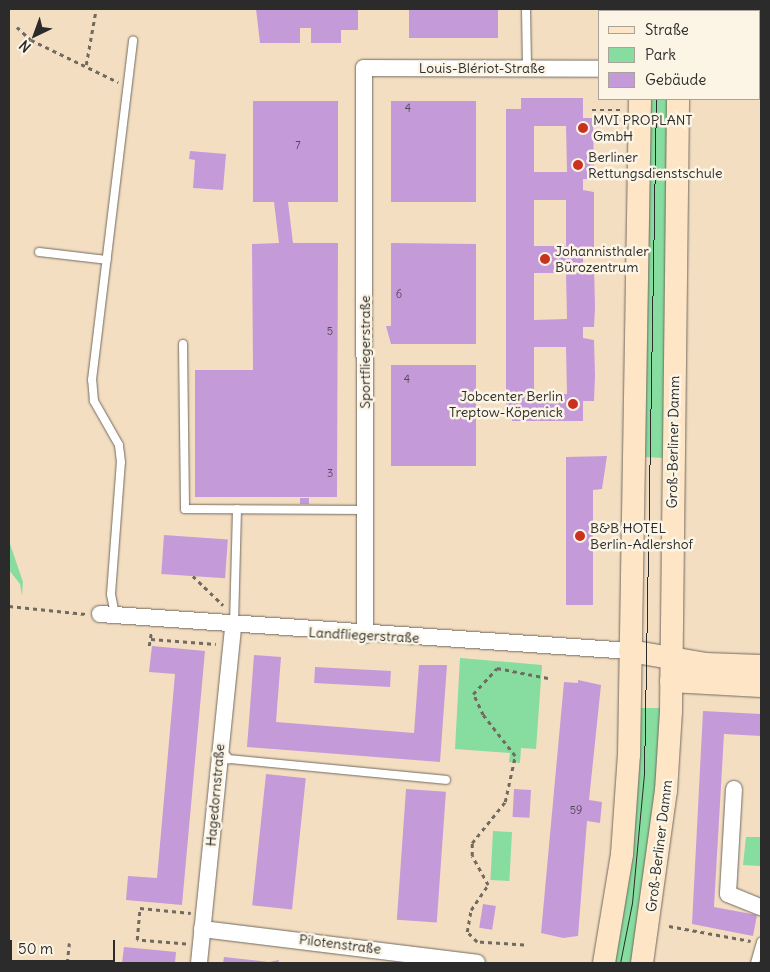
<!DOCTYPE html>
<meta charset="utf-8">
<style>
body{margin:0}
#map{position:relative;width:770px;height:972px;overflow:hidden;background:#f4dec1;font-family:Delius,sans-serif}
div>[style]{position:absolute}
.green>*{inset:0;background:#87dc9f;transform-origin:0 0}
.building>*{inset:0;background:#c59ad9;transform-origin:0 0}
.path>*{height:2.5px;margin-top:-1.25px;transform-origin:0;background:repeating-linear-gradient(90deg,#716a60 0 4px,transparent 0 8px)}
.roads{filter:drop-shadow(0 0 1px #716a60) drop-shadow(0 0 1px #716a60)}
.service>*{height:8px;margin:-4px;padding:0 4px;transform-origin:4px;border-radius:4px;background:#fff}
.minor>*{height:16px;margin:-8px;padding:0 8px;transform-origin:8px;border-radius:8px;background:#fff}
.secondary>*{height:22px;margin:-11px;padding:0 11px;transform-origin:11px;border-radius:11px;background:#fde5c5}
.tram>*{height:1px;margin:-0.5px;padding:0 0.5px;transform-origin:0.5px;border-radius:0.5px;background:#2b2b2b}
.dots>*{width:14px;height:14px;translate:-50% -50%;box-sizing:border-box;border:2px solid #fcf5e5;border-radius:50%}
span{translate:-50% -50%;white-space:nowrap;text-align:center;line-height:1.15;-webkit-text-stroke:5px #fcf5e5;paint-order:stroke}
.number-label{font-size:11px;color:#524756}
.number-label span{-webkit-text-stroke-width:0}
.street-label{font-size:14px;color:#2b2b2b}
.poi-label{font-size:14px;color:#2b2b2b}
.left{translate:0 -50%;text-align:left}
.right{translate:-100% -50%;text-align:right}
.frame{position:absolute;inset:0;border:10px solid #2b2b2b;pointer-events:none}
.legend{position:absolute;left:598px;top:10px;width:162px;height:90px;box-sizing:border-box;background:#fcf5e5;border:1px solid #a8a49b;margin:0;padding:6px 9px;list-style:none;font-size:15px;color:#2b2b2b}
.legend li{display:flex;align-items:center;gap:10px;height:25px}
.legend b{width:25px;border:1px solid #a8a49b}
.north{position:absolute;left:10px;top:10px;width:50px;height:50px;-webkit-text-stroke:4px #fcf5e5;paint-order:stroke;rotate:222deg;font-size:14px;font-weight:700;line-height:20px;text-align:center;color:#2b2b2b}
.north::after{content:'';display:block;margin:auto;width:18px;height:22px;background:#2b2b2b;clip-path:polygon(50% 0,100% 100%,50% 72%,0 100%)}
.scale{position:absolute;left:10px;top:940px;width:105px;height:22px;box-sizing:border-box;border:2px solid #2b2b2b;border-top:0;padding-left:6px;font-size:15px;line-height:18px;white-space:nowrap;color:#2b2b2b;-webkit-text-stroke:4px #fcf5e5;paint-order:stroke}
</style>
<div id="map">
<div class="green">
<i style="clip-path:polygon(653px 99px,672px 99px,666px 458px,641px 457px,647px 102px)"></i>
<i style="clip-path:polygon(9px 541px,23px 582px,22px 596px,20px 584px,9px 570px)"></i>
<i style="clip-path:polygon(460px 658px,542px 665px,536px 749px,521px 748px,520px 763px,509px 762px,510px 753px,455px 749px)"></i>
<i style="clip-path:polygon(637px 708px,661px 708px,659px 771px,635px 963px,610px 963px)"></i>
<i style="left:493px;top:831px;width:19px;height:49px;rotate:3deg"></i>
<i style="clip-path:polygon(746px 837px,761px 837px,761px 866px,743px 865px)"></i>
</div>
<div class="building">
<i style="clip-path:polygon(256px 9px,358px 9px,358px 30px,341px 30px,341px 43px,311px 43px,311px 28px,300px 28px,300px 43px,260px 43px)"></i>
<i style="left:409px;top:9px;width:89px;height:29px"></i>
<i style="clip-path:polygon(739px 9px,761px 9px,761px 39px,759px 11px)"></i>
<i style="clip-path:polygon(evenodd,521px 98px,583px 98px,583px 118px,593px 118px,594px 179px,583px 179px,583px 190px,594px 192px,594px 253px,583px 253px,583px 263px,594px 266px,595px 308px,594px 327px,583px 327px,583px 338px,594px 340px,595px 375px,594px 401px,583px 401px,583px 421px,512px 421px,512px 406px,506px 406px,506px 109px,521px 109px,521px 98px,534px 126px,566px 126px,567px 172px,534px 172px,534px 126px,521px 98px,534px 200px,566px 200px,566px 246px,534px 246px,534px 200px,521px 98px,534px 273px,566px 273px,567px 319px,534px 320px,534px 273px,521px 98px,534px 347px,566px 347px,567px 394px,534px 394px,534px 347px)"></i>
<i style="clip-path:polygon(253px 101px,338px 101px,338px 202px,288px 202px,293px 243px,338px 243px,337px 497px,195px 497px,195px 370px,253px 370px,252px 244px,279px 243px,274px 202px,253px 202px)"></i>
<i style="left:391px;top:101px;width:85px;height:101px"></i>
<i style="clip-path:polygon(190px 151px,226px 154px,223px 190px,193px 188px,195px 160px,189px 159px)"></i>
<i style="clip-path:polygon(391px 243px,476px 244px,476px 344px,391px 344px,386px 326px,391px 326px)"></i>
<i style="left:476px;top:365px;width:101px;height:85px;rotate:90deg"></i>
<i style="clip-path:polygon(607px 456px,602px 489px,593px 490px,593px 605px,566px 605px,566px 457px)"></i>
<i style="left:300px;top:498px;width:9px;height:6px"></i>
<i style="left:164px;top:535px;width:64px;height:39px;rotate:4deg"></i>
<i style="clip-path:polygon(152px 646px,205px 651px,182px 905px,126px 900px,128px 876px,157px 878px,175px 674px,149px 672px)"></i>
<i style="clip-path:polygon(254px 655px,281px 657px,276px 722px,414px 733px,419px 665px,447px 665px,440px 762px,247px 747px)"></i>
<i style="left:315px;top:667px;width:76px;height:16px;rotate:3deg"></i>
<i style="clip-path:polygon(578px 680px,601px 685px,589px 800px,602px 802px,600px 823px,587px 821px,578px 936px,563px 938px,541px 933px,564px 682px,578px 683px)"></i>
<i style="clip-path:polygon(703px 711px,761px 714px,761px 736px,724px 734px,714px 907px,757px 915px,753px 936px,692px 924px)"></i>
<i style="left:266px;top:774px;width:40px;height:132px;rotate:6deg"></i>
<i style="left:406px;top:789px;width:40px;height:131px;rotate:4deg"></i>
<i style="left:514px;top:789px;width:17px;height:28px;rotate:3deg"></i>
<i style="left:483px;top:904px;width:13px;height:24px;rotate:9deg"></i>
<i style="clip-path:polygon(124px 947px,176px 952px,175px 963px,122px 963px)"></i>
<i style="clip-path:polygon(224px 957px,269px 962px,279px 960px,278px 963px,223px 963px)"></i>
</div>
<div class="path">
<i style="left:17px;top:27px;width:19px;rotate:43deg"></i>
<i style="left:31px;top:40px;width:97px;rotate:25.8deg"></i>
<i style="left:86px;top:65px;width:57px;rotate:-79.9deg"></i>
<i style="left:592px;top:110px;width:30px"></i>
<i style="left:193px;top:576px;width:42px;rotate:44deg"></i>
<i style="left:9px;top:606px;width:77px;rotate:5.9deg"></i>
<i style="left:151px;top:639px;width:65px;rotate:4.4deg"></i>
<i style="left:149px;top:646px;width:13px;rotate:-81deg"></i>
<i style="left:669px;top:926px;width:83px;rotate:10.4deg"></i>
<i style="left:186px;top:944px;width:49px;rotate:-175.3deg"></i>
<i style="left:137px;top:940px;width:32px;rotate:-85deg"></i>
<i style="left:140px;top:908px;width:51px;rotate:5.6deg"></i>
<i style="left:524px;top:945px;width:47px;rotate:-176.3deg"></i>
<i style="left:477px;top:942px;width:14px;rotate:-135deg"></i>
<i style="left:467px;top:932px;width:22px;rotate:-80deg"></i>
<i style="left:471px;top:910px;width:30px;rotate:-56deg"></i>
<i style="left:488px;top:885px;width:33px;rotate:-119deg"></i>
<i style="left:472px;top:856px;width:13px;rotate:-90deg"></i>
<i style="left:472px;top:843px;width:53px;rotate:-51.2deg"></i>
<i style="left:505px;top:802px;width:47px;rotate:-77.7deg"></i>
<i style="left:515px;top:756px;width:52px;rotate:-128deg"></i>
<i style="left:483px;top:715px;width:23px;rotate:-115deg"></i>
<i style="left:473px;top:694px;width:35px;rotate:-47deg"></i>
<i style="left:497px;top:668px;width:52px;rotate:11.1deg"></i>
<i style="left:67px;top:963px;width:20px;rotate:-84deg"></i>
</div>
<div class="roads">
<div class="service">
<i style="left:526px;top:9px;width:59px;rotate:89deg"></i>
<i style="left:759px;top:49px;width:2px"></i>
<i style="left:39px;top:252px;width:68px;rotate:6.7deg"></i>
<i style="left:183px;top:344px;width:165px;rotate:89.3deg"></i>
<i style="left:185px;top:509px;width:180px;rotate:0.3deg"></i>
<i style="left:115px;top:615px;width:21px;rotate:-101deg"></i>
<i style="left:111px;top:594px;width:132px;rotate:-85.7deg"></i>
<i style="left:121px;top:462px;width:17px;rotate:-97deg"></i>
<i style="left:119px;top:445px;width:51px;rotate:-119.6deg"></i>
<i style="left:94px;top:401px;width:21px;rotate:-95deg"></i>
<i style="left:92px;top:380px;width:342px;rotate:-83.1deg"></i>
<i style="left:234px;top:624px;width:115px;rotate:-88.5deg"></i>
<i style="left:222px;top:751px;width:11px;rotate:49deg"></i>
<i style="left:229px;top:759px;width:218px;rotate:5.5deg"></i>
<i style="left:755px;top:963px;width:22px;rotate:-74deg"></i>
</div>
<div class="minor">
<i style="left:100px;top:614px;width:531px;rotate:3.99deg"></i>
<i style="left:365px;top:635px;width:567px;rotate:-90.1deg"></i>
<i style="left:364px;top:68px;width:235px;rotate:0.2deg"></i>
<i style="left:734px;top:789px;width:105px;rotate:93.3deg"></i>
<i style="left:728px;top:894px;width:35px;rotate:22deg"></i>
<i style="left:202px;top:929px;width:277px;rotate:7deg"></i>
<i style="left:199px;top:963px;width:338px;rotate:-84.2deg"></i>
</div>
<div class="secondary">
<i style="left:640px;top:11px;width:2px;rotate:-90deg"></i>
<i style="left:679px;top:11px;width:2px;rotate:-90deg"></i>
<i style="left:630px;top:651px;width:76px;rotate:9.8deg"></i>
<i style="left:705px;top:664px;width:56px;rotate:2deg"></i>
<i style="left:671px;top:681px;width:90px;rotate:3.2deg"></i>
<i style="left:604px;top:963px;width:110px;rotate:-80.6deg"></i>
<i style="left:622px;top:854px;width:99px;rotate:-86deg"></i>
<i style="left:629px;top:755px;width:656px;rotate:-89.04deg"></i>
<i style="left:642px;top:963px;width:174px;rotate:-82.1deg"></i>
<i style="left:666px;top:791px;width:80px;rotate:-86.4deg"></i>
<i style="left:671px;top:711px;width:612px;rotate:-89.34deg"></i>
</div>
</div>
<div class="tram">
<i style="left:663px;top:11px;width:2px;rotate:-90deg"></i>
<i style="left:620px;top:963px;width:61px;rotate:-78.7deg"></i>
<i style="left:632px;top:903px;width:130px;rotate:-84.7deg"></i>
<i style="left:644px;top:774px;width:675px;rotate:-88.98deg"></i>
</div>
<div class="dots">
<i style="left:583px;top:128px;background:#c8321e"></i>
<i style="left:578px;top:165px;background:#c8321e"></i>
<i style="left:545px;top:259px;background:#c8321e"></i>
<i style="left:573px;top:404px;background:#c8321e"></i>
<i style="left:580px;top:536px;background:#c8321e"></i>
</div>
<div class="number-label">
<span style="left:408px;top:108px">4</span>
<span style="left:298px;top:145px">7</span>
<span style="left:399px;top:294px">6</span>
<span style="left:330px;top:331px">5</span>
<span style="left:407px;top:379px">4</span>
<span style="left:330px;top:473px">3</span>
<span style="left:576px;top:810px">59</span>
</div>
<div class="street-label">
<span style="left:482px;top:68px">Louis-Blériot-Straße</span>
<span style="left:365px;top:352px;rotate:-90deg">Sportfliegerstraße</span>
<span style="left:673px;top:442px;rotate:-89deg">Groß-Berliner Damm</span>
<span style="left:364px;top:635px;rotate:3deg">Landfliegerstraße</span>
<span style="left:215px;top:795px;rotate:-85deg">Hagedornstraße</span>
<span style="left:659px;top:846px;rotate:-83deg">Groß-Berliner Damm</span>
<span style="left:340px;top:944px;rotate:7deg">Pilotenstraße</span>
</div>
<div class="poi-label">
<span class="left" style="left:593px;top:128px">MVI PROPLANT<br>GmbH</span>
<span class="left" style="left:588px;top:165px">Berliner<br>Rettungsdienstschule</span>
<span class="left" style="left:555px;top:259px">Johannisthaler<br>Bürozentrum</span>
<span class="right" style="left:563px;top:404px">Jobcenter Berlin<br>Treptow-Köpenick</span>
<span class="left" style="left:590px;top:536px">B&amp;B HOTEL<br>Berlin-Adlershof</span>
</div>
<div class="frame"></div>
<ul class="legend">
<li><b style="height:6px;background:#fde5c5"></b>Straße</li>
<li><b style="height:14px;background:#87dc9f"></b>Park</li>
<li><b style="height:14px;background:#c59ad9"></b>Gebäude</li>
</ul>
<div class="north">N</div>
<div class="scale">50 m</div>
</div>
